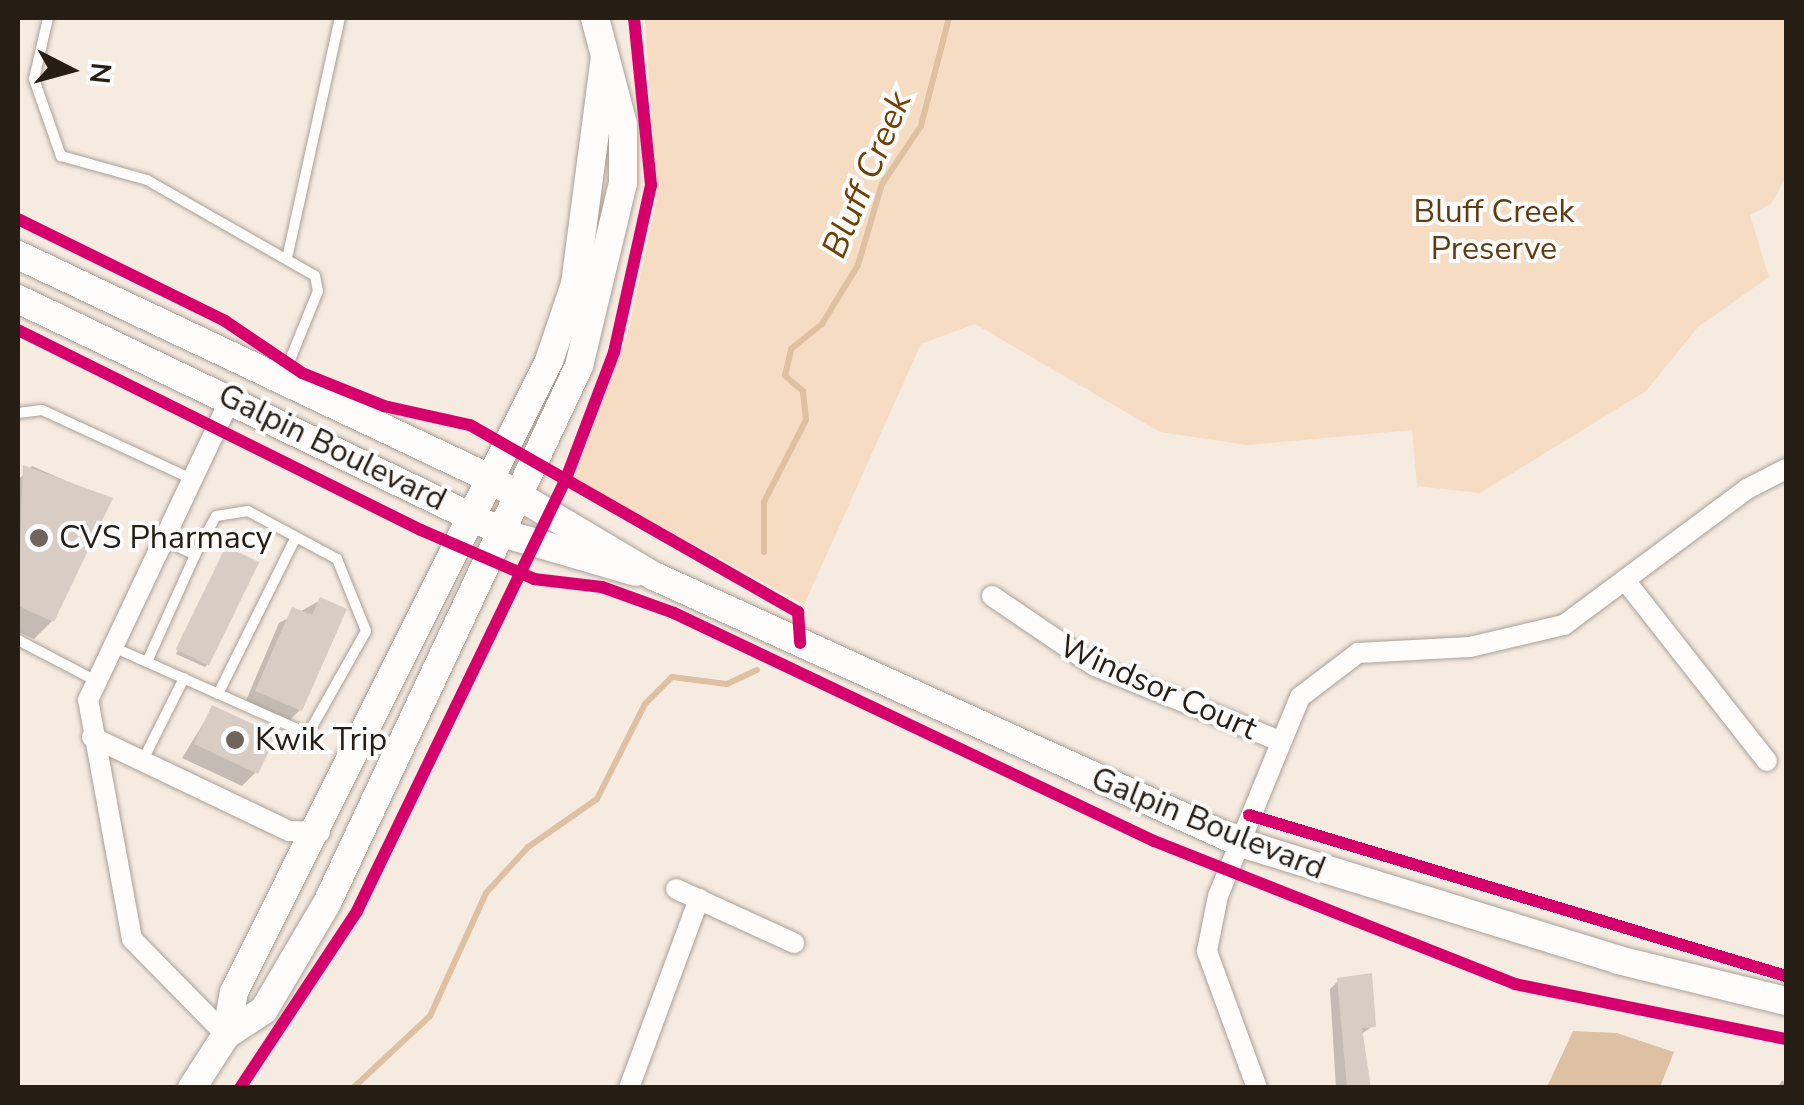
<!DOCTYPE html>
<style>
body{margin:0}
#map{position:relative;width:1804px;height:1105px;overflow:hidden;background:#f6ebe1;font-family:"Nunito Sans",sans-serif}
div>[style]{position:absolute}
.green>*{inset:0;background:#f5dcc3}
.water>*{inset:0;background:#dec0a3}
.shadow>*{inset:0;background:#0003}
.stream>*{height:6px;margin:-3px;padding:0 3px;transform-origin:3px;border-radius:3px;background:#dec0a3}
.building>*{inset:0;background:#d7cdc4;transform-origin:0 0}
.roads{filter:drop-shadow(0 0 2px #a9a098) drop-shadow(0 0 2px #a9a098)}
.lane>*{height:10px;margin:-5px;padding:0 5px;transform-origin:5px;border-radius:5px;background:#fefcfa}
.street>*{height:20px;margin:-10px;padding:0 10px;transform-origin:10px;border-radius:10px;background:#fefcfa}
.secondary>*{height:28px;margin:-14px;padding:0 14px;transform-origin:14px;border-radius:14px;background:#fefcfa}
.cycleway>*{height:12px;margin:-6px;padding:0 6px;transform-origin:6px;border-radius:6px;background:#d6006c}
.dots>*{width:28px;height:28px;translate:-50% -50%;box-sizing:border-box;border:5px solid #fcfcfc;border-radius:50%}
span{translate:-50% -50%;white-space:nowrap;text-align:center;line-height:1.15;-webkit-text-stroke:8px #fcfcfc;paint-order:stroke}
.park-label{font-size:32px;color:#613c11}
.street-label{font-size:32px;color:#261d15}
.poi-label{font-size:32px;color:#261d15}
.left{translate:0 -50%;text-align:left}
.water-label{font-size:35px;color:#704100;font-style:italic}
.frame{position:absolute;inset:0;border:20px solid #261d15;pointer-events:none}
.north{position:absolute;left:20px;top:20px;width:100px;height:100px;-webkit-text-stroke:8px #fcfcfc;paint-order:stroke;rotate:96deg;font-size:28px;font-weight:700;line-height:40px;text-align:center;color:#261d15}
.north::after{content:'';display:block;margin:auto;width:35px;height:45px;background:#261d15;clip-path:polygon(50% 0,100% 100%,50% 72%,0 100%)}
</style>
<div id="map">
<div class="green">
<i style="clip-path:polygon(645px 18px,1786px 18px,1786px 177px,1771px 204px,1750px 215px,1769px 277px,1698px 327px,1646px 391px,1480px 493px,1417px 486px,1412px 430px,1247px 445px,1160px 432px,975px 324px,921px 344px,804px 605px,574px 478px,627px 336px,657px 199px)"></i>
</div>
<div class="water">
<i style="clip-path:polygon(1573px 1031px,1617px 1033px,1674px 1052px,1660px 1087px,1547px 1087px)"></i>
</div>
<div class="shadow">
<i style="clip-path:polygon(32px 466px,110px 500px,52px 621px,34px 639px,18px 632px,18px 480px)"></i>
<i style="clip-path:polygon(226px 549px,208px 664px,205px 667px,176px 654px)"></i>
<i style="clip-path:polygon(321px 600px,300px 710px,287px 723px,244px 705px,279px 623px)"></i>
<i style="clip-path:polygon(213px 708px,255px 773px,242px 786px,182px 758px)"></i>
<i style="clip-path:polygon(1339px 980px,1373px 1026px,1360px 1035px,1369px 1088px,1336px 1088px,1330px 989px)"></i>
<i style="clip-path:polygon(1783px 1080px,1786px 1088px,1776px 1088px)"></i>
</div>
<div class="stream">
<i style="left:764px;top:552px;width:50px;rotate:-90deg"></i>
<i style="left:764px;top:502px;width:92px;rotate:-62.9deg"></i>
<i style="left:806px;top:420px;width:29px;rotate:-96deg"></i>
<i style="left:803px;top:391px;width:23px;rotate:-140deg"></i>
<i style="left:785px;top:376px;width:28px;rotate:-77deg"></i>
<i style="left:791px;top:349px;width:40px;rotate:-39deg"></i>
<i style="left:822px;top:324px;width:69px;rotate:-58.6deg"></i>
<i style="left:858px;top:265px;width:84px;rotate:-73.5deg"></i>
<i style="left:882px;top:184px;width:70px;rotate:-56.1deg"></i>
<i style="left:921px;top:126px;width:112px;rotate:-75.5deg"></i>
<i style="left:353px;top:1088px;width:105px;rotate:-43.1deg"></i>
<i style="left:430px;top:1016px;width:135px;rotate:-65.5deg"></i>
<i style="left:486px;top:893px;width:62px;rotate:-47.6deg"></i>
<i style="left:528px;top:847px;width:84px;rotate:-34.8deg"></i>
<i style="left:597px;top:799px;width:106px;rotate:-63.2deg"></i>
<i style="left:645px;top:704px;width:38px;rotate:-45deg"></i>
<i style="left:672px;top:677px;width:55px;rotate:7.3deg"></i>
<i style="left:727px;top:684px;width:33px;rotate:-25deg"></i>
</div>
<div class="building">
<i style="clip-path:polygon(23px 465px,113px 498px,54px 622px,18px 606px)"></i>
<i style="left:226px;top:546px;width:37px;height:115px;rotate:26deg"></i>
<i style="clip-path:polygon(320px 597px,347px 609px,302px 711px,255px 691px,292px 607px,312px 615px)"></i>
<i style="left:212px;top:705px;width:71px;height:43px;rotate:25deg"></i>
<i style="clip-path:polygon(1372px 973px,1376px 1027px,1362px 1028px,1371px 1088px,1347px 1088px,1337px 978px)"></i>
</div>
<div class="roads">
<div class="lane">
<i style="left:48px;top:18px;width:63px;rotate:102.9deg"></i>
<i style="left:34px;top:79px;width:82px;rotate:70.7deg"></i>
<i style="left:61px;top:156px;width:89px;rotate:15.6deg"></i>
<i style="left:147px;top:180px;width:193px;rotate:29.7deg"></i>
<i style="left:315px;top:276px;width:15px;rotate:79deg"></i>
<i style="left:318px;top:291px;width:93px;rotate:112.1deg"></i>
<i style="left:288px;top:254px;width:242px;rotate:-77.6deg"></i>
<i style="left:18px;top:413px;width:24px;rotate:-7deg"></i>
<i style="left:42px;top:410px;width:165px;rotate:24.7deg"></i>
<i style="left:18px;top:640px;width:88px;rotate:27.7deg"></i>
<i style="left:113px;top:647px;width:214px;rotate:24deg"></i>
<i style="left:308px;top:734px;width:118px;rotate:-60.6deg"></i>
<i style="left:366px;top:631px;width:78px;rotate:-111.9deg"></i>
<i style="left:337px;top:559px;width:101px;rotate:-151.7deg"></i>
<i style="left:248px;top:511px;width:32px;rotate:171deg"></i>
<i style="left:216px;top:516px;width:44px;rotate:118.3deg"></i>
<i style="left:195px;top:555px;width:34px;rotate:-154deg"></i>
<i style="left:147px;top:662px;width:117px;rotate:-65.8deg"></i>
<i style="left:218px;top:694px;width:175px;rotate:-63.6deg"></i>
<i style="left:142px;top:762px;width:94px;rotate:-63.4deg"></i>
</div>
<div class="street">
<i style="left:1628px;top:584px;width:225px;rotate:51.9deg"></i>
<i style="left:992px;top:596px;width:125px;rotate:34.2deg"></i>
<i style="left:1095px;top:666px;width:196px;rotate:22.1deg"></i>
<i style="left:92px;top:737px;width:218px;rotate:25.5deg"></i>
<i style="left:289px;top:831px;width:31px;rotate:2deg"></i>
<i style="left:676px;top:889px;width:130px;rotate:24.6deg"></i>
<i style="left:226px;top:1035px;width:134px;rotate:-134.4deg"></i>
<i style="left:132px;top:939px;width:243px;rotate:-100.4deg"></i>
<i style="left:88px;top:700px;width:333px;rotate:-64.7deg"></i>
<i style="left:629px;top:1088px;width:202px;rotate:-69.7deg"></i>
<i style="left:1257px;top:1088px;width:146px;rotate:-110.1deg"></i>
<i style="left:1207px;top:951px;width:56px;rotate:-78.7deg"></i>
<i style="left:1218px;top:896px;width:215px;rotate:-67.6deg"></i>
<i style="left:1300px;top:697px;width:73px;rotate:-37.2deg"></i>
<i style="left:1358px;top:653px;width:112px;rotate:-3.1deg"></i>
<i style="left:1470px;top:647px;width:97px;rotate:-13.2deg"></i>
<i style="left:1564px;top:625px;width:228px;rotate:-36.6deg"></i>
<i style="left:1747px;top:489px;width:44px;rotate:-27.1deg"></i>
</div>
<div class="secondary">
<i style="left:18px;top:255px;width:519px;rotate:25.33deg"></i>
<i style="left:487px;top:477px;width:194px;rotate:30.7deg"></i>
<i style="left:654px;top:576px;width:645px;rotate:24.46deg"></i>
<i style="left:1241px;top:843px;width:395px;rotate:17.2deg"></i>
<i style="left:1618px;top:960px;width:173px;rotate:13.7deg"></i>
<i style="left:18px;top:299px;width:545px;rotate:25.67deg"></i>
<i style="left:509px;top:535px;width:132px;rotate:16.2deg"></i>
<i style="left:226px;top:1035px;width:45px;rotate:-33.3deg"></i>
<i style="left:264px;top:1010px;width:124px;rotate:-59.5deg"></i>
<i style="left:327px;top:903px;width:593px;rotate:-64.86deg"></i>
<i style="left:579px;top:366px;width:188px;rotate:-76.5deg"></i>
<i style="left:623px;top:183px;width:59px;rotate:-90deg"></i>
<i style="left:623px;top:124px;width:110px;rotate:-104.8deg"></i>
<i style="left:192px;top:1088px;width:63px;rotate:-57.3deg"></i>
<i style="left:226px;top:1035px;width:44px;rotate:-79.5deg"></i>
<i style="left:234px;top:992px;width:705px;rotate:-63.47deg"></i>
<i style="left:549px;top:361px;width:81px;rotate:-71.3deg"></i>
<i style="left:575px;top:284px;width:229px;rotate:-82.5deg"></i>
</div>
</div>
<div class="cycleway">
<i style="left:18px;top:219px;width:231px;rotate:26.2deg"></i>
<i style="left:225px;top:321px;width:93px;rotate:34deg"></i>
<i style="left:302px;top:373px;width:88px;rotate:21.9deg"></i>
<i style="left:384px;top:406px;width:88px;rotate:12.5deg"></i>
<i style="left:470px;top:425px;width:378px;rotate:29.7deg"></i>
<i style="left:798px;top:612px;width:31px;rotate:86deg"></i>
<i style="left:18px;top:330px;width:450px;rotate:26.4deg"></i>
<i style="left:421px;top:530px;width:123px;rotate:23.4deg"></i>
<i style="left:534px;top:579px;width:68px;rotate:6.7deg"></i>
<i style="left:602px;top:587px;width:77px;rotate:19.9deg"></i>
<i style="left:674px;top:613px;width:531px;rotate:25.41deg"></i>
<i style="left:1154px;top:841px;width:388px;rotate:21.6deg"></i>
<i style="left:1515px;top:984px;width:277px;rotate:11.5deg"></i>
<i style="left:1249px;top:815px;width:561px;rotate:16.69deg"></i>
<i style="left:240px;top:1088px;width:212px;rotate:-56.5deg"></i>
<i style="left:357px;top:911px;width:483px;rotate:-64.2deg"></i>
<i style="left:567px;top:476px;width:133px;rotate:-69.2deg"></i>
<i style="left:614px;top:352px;width:171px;rotate:-77.5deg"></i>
<i style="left:651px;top:185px;width:168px;rotate:-95.8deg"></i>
</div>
<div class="dots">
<i style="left:39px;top:538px;background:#6f655c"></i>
<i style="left:235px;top:740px;background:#6f655c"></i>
</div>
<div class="park-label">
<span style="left:1494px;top:231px">Bluff Creek<br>Preserve</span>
</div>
<div class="street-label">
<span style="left:332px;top:448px;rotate:26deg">Galpin Boulevard</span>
<span style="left:1158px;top:688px;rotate:24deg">Windsor Court</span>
<span style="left:1208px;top:824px;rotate:22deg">Galpin Boulevard</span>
</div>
<div class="poi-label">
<span class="left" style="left:59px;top:538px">CVS Pharmacy</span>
<span class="left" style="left:255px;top:740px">Kwik Trip</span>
</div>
<div class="water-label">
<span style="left:867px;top:175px;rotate:-67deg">Bluff Creek</span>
</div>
<div class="frame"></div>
<div class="north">N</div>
</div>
